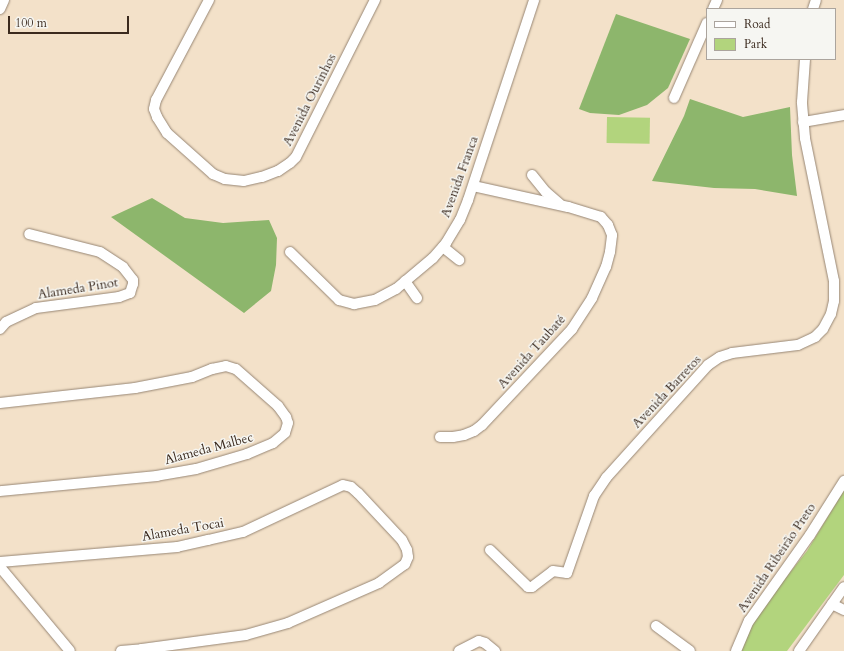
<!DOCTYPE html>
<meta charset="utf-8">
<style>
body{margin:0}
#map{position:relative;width:844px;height:651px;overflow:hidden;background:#f3e1c9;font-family:Cardo,serif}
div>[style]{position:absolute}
.green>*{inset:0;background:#b2d47d;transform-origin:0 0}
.forest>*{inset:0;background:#8db66c}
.roads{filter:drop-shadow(0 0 1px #978674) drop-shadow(0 0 1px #978674)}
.street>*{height:10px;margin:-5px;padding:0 5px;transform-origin:5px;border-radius:5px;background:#fff}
span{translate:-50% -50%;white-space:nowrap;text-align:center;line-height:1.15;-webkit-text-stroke:3px #f6f6f2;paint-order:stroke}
.street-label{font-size:13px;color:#3b2a1e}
.legend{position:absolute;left:706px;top:8px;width:130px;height:52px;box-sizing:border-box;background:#f6f6f2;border:1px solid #aba49d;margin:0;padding:5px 7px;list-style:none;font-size:12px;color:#3b2a1e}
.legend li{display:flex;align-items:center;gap:8px;height:20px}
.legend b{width:20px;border:1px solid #aba49d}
.scale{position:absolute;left:8px;top:16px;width:121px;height:18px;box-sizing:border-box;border:2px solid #3b2a1e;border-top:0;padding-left:5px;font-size:12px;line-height:14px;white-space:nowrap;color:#3b2a1e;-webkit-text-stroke:3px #f6f6f2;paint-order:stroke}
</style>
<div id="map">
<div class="green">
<i style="left:607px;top:117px;width:43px;height:26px;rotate:1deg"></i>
<i style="clip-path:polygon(844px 490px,844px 575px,787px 651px,741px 651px,748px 631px,768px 600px,807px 551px)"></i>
</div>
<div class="forest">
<i style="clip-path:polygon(616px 14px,690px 39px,668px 88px,647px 105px,619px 115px,590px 113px,579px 109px)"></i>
<i style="clip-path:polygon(690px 99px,743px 117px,790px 107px,792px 155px,797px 196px,755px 189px,714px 188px,652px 181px,684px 116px)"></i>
<i style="clip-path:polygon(152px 198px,185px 218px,223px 223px,269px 220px,277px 238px,276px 265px,271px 291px,244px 313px,111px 217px)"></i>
</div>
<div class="roads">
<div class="street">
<i style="left:209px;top:0;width:113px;rotate:117.9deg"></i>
<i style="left:156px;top:100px;width:9px;rotate:103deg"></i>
<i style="left:154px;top:109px;width:9px;rotate:69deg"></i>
<i style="left:157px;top:117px;width:19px;rotate:58deg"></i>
<i style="left:167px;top:133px;width:62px;rotate:41.7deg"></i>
<i style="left:213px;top:174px;width:13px;rotate:23deg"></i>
<i style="left:225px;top:179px;width:19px;rotate:6deg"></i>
<i style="left:244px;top:181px;width:18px;rotate:-13deg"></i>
<i style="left:262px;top:177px;width:17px;rotate:-21deg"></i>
<i style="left:278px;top:171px;width:14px;rotate:-34deg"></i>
<i style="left:290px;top:163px;width:8px;rotate:-45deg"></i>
<i style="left:296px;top:157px;width:176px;rotate:-63.3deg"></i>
<i style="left:0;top:9px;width:10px;rotate:-66deg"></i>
<i style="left:713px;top:9px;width:10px;rotate:-66deg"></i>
<i style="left:813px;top:9px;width:9px;rotate:-72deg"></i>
<i style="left:674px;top:98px;width:82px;rotate:-66.3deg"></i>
<i style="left:803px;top:122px;width:42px;rotate:-9.7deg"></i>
<i style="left:532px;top:175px;width:22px;rotate:51deg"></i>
<i style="left:546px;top:192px;width:18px;rotate:41deg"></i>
<i style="left:443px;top:247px;width:21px;rotate:39deg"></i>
<i style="left:290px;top:252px;width:69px;rotate:44.4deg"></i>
<i style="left:339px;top:300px;width:16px;rotate:15deg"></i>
<i style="left:354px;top:304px;width:21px;rotate:-11deg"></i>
<i style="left:375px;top:300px;width:24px;rotate:-28deg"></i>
<i style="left:396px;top:289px;width:48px;rotate:-40deg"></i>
<i style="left:433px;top:258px;width:20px;rotate:-49deg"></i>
<i style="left:446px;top:243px;width:27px;rotate:-59deg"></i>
<i style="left:460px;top:220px;width:22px;rotate:-68deg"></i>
<i style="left:468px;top:200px;width:211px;rotate:-71.7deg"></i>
<i style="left:405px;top:281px;width:21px;rotate:55deg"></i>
<i style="left:0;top:329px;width:9px;rotate:-49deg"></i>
<i style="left:6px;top:322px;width:33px;rotate:-25deg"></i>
<i style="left:36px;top:308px;width:84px;rotate:-7.5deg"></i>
<i style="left:119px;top:297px;width:12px;rotate:-20deg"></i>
<i style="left:130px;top:293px;width:9px;rotate:-72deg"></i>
<i style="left:133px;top:284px;width:4px;rotate:-90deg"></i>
<i style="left:133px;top:280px;width:16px;rotate:-128deg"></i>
<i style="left:123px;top:267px;width:27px;rotate:-147deg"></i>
<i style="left:100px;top:252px;width:73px;rotate:-165.8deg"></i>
<i style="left:0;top:403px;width:136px;rotate:-6.3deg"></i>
<i style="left:135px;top:388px;width:58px;rotate:-10.9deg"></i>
<i style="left:192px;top:377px;width:22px;rotate:-22deg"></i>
<i style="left:212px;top:369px;width:14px;rotate:-12deg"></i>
<i style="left:226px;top:366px;width:10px;rotate:17deg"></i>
<i style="left:236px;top:369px;width:56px;rotate:41.4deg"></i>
<i style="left:278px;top:406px;width:14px;rotate:54deg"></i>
<i style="left:286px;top:417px;width:6px;rotate:72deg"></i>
<i style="left:288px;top:423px;width:10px;rotate:107deg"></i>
<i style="left:285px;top:433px;width:16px;rotate:140deg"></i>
<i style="left:273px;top:443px;width:28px;rotate:157deg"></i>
<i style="left:247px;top:454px;width:53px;rotate:163.6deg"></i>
<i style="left:196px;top:469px;width:40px;rotate:170deg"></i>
<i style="left:157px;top:476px;width:158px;rotate:174.5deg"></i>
<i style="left:440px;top:437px;width:13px"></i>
<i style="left:453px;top:437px;width:11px;rotate:-10deg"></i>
<i style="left:464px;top:435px;width:11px;rotate:-22deg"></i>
<i style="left:474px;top:431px;width:10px;rotate:-37deg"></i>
<i style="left:482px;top:425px;width:132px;rotate:-46.8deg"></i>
<i style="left:572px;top:329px;width:37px;rotate:-57deg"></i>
<i style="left:592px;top:298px;width:34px;rotate:-66deg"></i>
<i style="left:606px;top:267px;width:16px;rotate:-75deg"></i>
<i style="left:610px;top:252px;width:17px;rotate:-83deg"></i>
<i style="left:612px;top:235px;width:11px;rotate:-112deg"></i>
<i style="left:608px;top:225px;width:11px;rotate:-131deg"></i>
<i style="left:601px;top:217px;width:34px;rotate:-163deg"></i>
<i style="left:568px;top:207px;width:97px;rotate:-167.5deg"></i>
<i style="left:490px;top:550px;width:53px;rotate:44.2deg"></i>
<i style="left:528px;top:587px;width:4px"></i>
<i style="left:532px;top:587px;width:26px;rotate:-37deg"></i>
<i style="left:553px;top:571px;width:14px;rotate:8deg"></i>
<i style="left:567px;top:573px;width:82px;rotate:-70.7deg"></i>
<i style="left:594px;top:496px;width:22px;rotate:-56deg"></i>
<i style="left:606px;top:478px;width:152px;rotate:-47.9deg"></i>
<i style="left:708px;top:365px;width:14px;rotate:-34deg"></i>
<i style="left:720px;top:357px;width:13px;rotate:-18deg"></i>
<i style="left:732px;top:353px;width:66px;rotate:-6.9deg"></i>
<i style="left:798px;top:345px;width:19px;rotate:-25deg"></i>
<i style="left:815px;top:337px;width:11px;rotate:-45deg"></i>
<i style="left:823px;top:329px;width:17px;rotate:-62deg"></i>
<i style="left:831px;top:314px;width:13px;rotate:-77deg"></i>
<i style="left:834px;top:301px;width:20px;rotate:-90deg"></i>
<i style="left:834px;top:281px;width:146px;rotate:-101.5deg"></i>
<i style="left:805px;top:138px;width:36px;rotate:-95deg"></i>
<i style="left:802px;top:102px;width:43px;rotate:-86deg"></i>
<i style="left:0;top:562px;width:178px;rotate:-4.8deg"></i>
<i style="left:177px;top:547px;width:32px;rotate:-13deg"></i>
<i style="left:208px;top:540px;width:36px;rotate:-13deg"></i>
<i style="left:243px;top:532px;width:110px;rotate:-25.2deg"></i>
<i style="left:343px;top:485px;width:8px;rotate:14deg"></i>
<i style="left:351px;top:487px;width:9px;rotate:41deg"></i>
<i style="left:358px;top:493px;width:64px;rotate:46.9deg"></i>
<i style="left:402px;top:540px;width:11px;rotate:63deg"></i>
<i style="left:407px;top:550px;width:7px;rotate:82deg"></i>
<i style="left:408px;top:557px;width:8px;rotate:113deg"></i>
<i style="left:405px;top:564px;width:32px;rotate:144deg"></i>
<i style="left:379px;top:583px;width:99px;rotate:156.3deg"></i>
<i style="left:288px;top:623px;width:44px;rotate:164.1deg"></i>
<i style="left:246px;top:635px;width:105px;rotate:172.3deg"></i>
<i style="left:0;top:567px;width:109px;rotate:50.2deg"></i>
<i style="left:832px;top:604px;width:13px;rotate:27deg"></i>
<i style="left:656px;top:626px;width:42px;rotate:36.3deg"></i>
<i style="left:121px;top:651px;width:21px;rotate:-5deg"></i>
<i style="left:142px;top:649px;width:5px;rotate:22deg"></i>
<i style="left:459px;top:651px;width:22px;rotate:-27deg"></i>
<i style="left:479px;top:641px;width:6px;rotate:18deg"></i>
<i style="left:485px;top:643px;width:13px;rotate:39deg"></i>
<i style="left:736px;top:651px;width:33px;rotate:-67deg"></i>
<i style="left:749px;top:621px;width:105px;rotate:-54.7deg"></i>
<i style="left:810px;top:535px;width:64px;rotate:-57.8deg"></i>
<i style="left:799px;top:651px;width:78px;rotate:-54.9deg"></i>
</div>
</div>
<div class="street-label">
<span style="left:310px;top:100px;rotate:-63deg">Avenida Ourinhos</span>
<span style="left:460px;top:177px;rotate:-70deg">Avenida Franca</span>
<span style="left:78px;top:289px;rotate:-9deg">Alameda Pinot</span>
<span style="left:532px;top:352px;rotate:-48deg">Avenida Taubaté</span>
<span style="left:667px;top:392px;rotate:-47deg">Avenida Barretos</span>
<span style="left:209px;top:449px;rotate:-15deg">Alameda Malbec</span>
<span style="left:183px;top:530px;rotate:-10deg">Alameda Tocai</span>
<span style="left:777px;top:558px;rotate:-56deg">Avenida Ribeirão Preto</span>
</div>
<ul class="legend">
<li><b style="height:5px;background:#fff"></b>Road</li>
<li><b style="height:11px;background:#b2d47d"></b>Park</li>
</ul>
<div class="scale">100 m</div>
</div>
